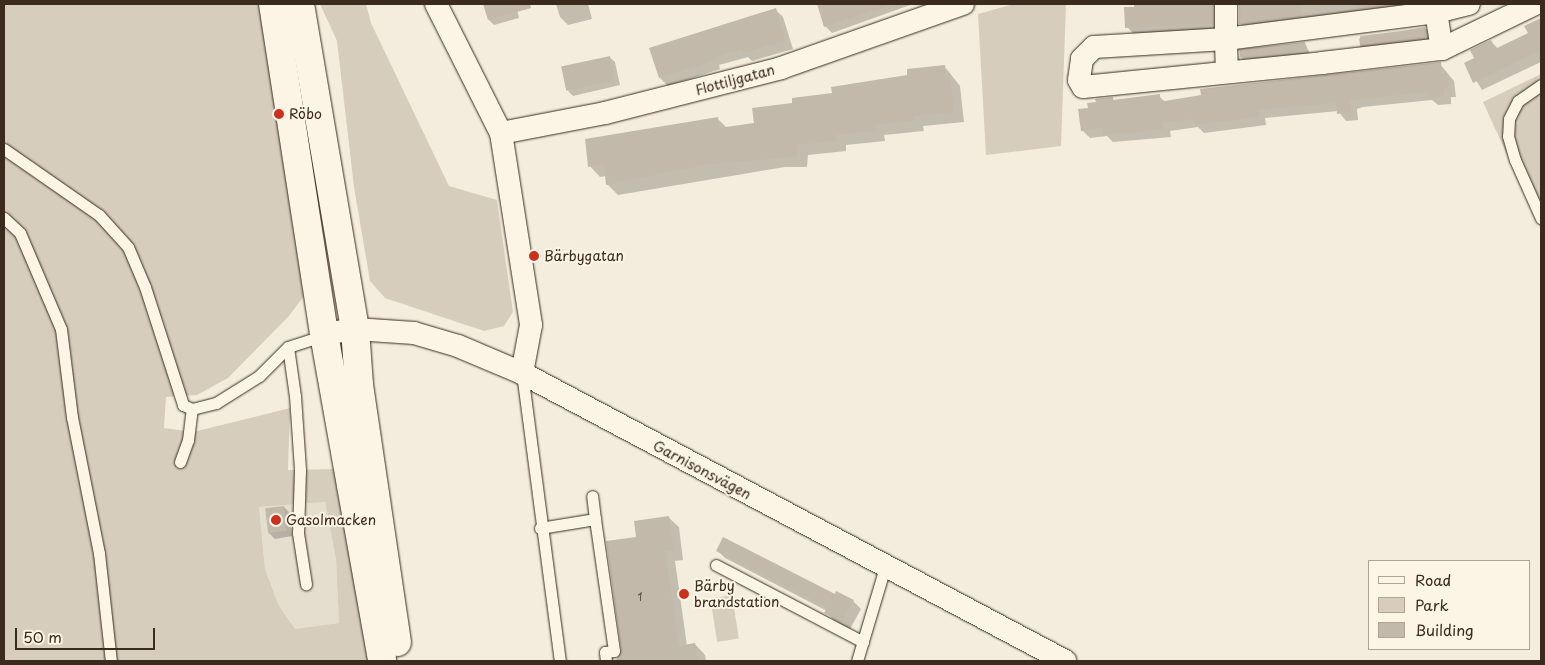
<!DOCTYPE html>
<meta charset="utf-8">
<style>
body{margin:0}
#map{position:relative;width:1545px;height:665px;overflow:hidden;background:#f4eddd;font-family:"Playpen Sans",sans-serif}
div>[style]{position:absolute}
.built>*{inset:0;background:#e5ddce}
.green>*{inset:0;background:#d6cdbd;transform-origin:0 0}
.shadow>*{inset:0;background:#0003}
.building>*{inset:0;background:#c3b9aa;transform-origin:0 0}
.roads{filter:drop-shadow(0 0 1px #3b2a1e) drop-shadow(0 0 1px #3b2a1e)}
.lane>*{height:11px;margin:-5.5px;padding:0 5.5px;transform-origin:5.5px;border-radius:5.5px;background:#fcf5e5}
.street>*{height:22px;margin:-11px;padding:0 11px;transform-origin:11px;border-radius:11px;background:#fcf5e5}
.secondary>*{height:28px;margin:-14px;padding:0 14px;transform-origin:14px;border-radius:14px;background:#fcf5e5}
.dots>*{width:14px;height:14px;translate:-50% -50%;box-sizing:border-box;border:2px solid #fcf5e5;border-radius:50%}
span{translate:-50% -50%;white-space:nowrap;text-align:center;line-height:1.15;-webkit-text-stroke:4px #fcf5e5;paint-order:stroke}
.number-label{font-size:11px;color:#5d4e41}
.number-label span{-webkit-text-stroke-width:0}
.street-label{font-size:14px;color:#3b2a1e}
.poi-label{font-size:14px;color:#3b2a1e}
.left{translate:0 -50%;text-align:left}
.frame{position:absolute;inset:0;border:5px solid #3b2a1e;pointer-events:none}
.legend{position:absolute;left:1368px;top:560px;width:162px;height:90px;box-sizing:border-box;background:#fcf5e5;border:1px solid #afa495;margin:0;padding:6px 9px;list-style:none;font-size:15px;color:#3b2a1e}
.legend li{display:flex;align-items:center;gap:10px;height:25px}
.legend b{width:25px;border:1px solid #afa495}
.scale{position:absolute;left:15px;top:628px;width:140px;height:22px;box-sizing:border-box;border:2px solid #3b2a1e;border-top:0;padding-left:6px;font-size:15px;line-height:18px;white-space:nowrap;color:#3b2a1e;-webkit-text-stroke:4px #fcf5e5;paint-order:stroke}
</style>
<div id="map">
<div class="built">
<i style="clip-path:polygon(325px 502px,336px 560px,339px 623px,295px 629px,278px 604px,265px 569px,259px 507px)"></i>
</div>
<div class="green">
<i style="clip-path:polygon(evenodd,4px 4px,264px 4px,304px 296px,288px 317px,228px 378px,197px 395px,166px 397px,164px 428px,193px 432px,290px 408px,288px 470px,336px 469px,369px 661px,4px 661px,4px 4px,325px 502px,336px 560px,339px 623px,295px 629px,278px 604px,265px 569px,259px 507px,325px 502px)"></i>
<i style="clip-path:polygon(320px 4px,366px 4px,371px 23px,449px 186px,497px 200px,513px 312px,504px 326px,484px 331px,385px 298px,370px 281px,354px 187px,337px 41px)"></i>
<i style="clip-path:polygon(1014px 4px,1066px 4px,1061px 146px,986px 155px,978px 14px)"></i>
<i style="clip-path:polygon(1541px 74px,1541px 229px,1483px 102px)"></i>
<i style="left:732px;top:595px;width:44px;height:22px;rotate:81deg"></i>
</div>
<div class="shadow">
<i style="clip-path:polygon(485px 4px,516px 4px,519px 18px,494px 25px,489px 20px)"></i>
<i style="clip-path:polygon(556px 4px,588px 4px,592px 19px,568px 25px,560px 17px)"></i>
<i style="clip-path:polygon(818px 4px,913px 4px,832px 33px,825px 26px)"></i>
<i style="clip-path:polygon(1135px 4px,1213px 4px,1221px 12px,1220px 31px,1135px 35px,1127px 27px)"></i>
<i style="clip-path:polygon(1240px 4px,1435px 4px,1248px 31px,1240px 24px)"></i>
<i style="clip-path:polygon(775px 9px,783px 17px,793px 49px,752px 61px,748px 57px,719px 65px,720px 69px,668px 86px,660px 78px)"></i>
<i style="clip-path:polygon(1538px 21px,1541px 23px,1541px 62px,1482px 90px,1466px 64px,1475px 59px,1491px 41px,1498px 49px,1529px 34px)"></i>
<i style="clip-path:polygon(1425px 28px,1430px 33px,1431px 42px,1366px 50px,1360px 45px,1360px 36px)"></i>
<i style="clip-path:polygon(1305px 43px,1311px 56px,1246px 63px,1241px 58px)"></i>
<i style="clip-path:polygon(609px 57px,615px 62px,620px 85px,573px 96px,568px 91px)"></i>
<i style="clip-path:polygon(1440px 64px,1454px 81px,1456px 97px,1451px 97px,1451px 104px,1438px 105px,1432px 100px,1363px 107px,1357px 109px,1358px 120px,1346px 121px,1338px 111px,1265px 118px,1266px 125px,1204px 133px,1198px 127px,1170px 131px,1171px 137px,1113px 142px,1107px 136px,1090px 138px,1082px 130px,1089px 109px,1112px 98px,1115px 101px,1159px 96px,1165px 102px)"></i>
<i style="clip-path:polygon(945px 67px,960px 86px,964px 122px,923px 126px,924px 131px,884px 135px,885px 141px,846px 145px,846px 151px,808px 155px,807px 167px,785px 167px,618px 195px,607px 184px,606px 176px,600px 177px,590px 166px,717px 118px,727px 128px,755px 124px,794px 104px)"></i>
<i style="clip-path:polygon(284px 507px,290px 513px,292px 536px,275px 539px,269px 533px)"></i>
<i style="clip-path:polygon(668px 517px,679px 527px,683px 560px,675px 561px,687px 646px,695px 644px,705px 655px,706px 661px,615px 661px,623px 650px,637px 538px)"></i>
<i style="clip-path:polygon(718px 551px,853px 601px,861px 609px,850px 629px,834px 621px,827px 611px,725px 558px)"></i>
</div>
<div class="building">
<i style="clip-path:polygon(483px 4px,530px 4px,531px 8px,488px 20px)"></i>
<i style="clip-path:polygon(817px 4px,885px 4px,885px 7px,824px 27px)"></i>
<i style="clip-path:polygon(1134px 4px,1213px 4px,1213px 24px,1125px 28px,1124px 7px,1134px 7px)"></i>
<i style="clip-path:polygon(1239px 4px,1301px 4px,1302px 16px,1239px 24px)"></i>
<i style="clip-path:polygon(1355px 4px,1397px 4px,1355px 9px)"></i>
<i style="clip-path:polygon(776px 8px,786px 41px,743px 53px,742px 49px,712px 58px,713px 61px,659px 78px,649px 48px)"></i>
<i style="clip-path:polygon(1541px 18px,1541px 61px,1537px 52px,1473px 83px,1464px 63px,1474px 58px,1470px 50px,1491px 40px,1495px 49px,1528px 33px,1524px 26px)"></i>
<i style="left:1425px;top:27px;width:11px;height:67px;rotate:80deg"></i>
<i style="left:1305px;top:42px;width:9px;height:66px;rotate:84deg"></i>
<i style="left:610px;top:56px;width:25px;height:50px;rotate:78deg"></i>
<i style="clip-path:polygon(1441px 62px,1442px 74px,1447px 72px,1449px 89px,1444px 89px,1444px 96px,1428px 98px,1428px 92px,1355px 100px,1350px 101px,1351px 112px,1337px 114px,1336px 103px,1258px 110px,1259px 117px,1195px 125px,1194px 119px,1163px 123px,1163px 129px,1140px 132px,1103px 135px,1103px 128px,1081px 131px,1078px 109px,1088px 108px,1087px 103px,1096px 102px,1095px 99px,1113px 97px,1113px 100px,1160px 94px,1160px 100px,1165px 101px,1201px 95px,1200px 89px)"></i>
<i style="clip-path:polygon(945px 65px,946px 74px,950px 74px,954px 112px,913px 116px,914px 121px,875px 125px,875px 131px,836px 135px,837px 141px,798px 145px,797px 157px,710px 164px,606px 185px,604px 165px,588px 167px,585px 139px,718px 117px,719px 128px,754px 123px,752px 108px,792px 103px,792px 98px,832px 93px,831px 87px,907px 75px,907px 69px)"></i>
<i style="left:284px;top:506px;width:25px;height:19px;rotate:83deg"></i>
<i style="clip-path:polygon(669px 516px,674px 550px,665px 551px,679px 646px,695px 643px,698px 661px,617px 661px,621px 650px,606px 541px,636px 537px,634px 521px)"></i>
<i style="clip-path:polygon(723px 537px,835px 594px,836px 591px,854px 600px,842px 622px,824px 613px,827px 608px,716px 551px)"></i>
</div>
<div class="roads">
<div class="lane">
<i style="left:1541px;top:85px;width:28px;rotate:145deg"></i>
<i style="left:1518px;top:101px;width:20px;rotate:117deg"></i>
<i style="left:1509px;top:119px;width:17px;rotate:93deg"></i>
<i style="left:1508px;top:136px;width:25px;rotate:74deg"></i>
<i style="left:1515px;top:160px;width:64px;rotate:65.9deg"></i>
<i style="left:4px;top:149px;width:116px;rotate:34.8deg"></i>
<i style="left:99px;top:215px;width:43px;rotate:47.8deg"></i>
<i style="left:128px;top:247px;width:43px;rotate:67deg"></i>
<i style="left:145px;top:287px;width:124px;rotate:72.1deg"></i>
<i style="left:183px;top:405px;width:10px;rotate:24deg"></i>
<i style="left:192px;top:409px;width:25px;rotate:-14deg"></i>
<i style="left:216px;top:403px;width:51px;rotate:-32.1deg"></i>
<i style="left:259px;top:376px;width:41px;rotate:-45deg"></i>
<i style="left:288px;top:347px;width:38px;rotate:-18deg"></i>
<i style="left:4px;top:218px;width:22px;rotate:43deg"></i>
<i style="left:20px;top:233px;width:104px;rotate:66.9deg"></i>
<i style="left:61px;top:329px;width:89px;rotate:82.9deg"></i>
<i style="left:72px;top:417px;width:139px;rotate:78.8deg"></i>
<i style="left:99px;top:553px;width:109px;rotate:83.7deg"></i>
<i style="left:288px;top:347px;width:49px;rotate:81.9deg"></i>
<i style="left:295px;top:396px;width:74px;rotate:86.1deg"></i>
<i style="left:300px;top:470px;width:63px;rotate:91.8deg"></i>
<i style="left:298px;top:533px;width:52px;rotate:81.1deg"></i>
<i style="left:522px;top:373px;width:290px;rotate:82.5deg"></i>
<i style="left:180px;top:462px;width:23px;rotate:-70deg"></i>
<i style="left:188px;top:440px;width:31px;rotate:-83deg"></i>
<i style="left:595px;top:519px;width:133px;rotate:81.8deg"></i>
<i style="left:614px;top:651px;width:9px;rotate:174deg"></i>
<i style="left:605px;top:652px;width:9px;rotate:84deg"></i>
<i style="left:540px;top:528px;width:56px;rotate:-9.3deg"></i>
<i style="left:595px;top:519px;width:23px;rotate:-97deg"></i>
<i style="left:716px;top:565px;width:166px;rotate:27.6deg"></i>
<i style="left:857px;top:661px;width:98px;rotate:-73.4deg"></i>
</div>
<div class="street">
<i style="left:436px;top:4px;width:144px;rotate:63.3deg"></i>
<i style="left:501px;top:133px;width:194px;rotate:81.1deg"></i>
<i style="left:531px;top:325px;width:49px;rotate:100.6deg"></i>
<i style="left:1226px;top:4px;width:35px;rotate:90deg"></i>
<i style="left:1226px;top:39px;width:212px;rotate:-7.3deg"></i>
<i style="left:1436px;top:12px;width:37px;rotate:81deg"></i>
<i style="left:1435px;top:4px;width:8px;rotate:83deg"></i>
<i style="left:1436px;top:12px;width:34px;rotate:-14deg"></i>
<i style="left:1227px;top:72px;width:33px;rotate:-92deg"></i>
<i style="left:1226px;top:39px;width:132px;rotate:176.5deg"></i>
<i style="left:1094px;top:47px;width:17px;rotate:135deg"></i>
<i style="left:1082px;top:59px;width:21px;rotate:98deg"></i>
<i style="left:1079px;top:80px;width:8px;rotate:60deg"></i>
<i style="left:1083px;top:87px;width:240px;rotate:-5.7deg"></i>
<i style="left:1322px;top:63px;width:121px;rotate:-6.7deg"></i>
<i style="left:1442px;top:49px;width:103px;rotate:-25.8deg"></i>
<i style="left:501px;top:133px;width:106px;rotate:-10.9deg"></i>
<i style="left:605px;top:113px;width:182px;rotate:-14.3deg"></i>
<i style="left:781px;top:68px;width:193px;rotate:-19.4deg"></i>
<i style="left:324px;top:334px;width:31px;rotate:-9deg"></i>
<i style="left:355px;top:329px;width:59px;rotate:3.9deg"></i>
<i style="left:414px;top:333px;width:46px;rotate:16.5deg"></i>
<i style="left:458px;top:346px;width:69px;rotate:22.9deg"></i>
<i style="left:522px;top:373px;width:615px;rotate:27.94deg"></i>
</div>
<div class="secondary">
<i style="left:273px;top:4px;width:334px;rotate:81.2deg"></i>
<i style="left:324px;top:334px;width:332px;rotate:79.9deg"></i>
<i style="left:300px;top:4px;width:330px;rotate:80.4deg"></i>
<i style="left:355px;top:329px;width:56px;rotate:85.9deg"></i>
<i style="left:359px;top:385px;width:260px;rotate:81.6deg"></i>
</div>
</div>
<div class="dots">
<i style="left:279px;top:114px;background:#c8321e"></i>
<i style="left:534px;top:256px;background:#c8321e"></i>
<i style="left:276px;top:520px;background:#c8321e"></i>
<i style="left:684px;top:594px;background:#c8321e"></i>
</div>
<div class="number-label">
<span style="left:640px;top:597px">1</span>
</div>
<div class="street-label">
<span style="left:735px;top:80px;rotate:-15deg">Flottiljgatan</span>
<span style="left:702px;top:470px;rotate:28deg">Garnisonsvägen</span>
</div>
<div class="poi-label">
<span class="left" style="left:289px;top:114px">Röbo</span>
<span class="left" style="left:544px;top:256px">Bärbygatan</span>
<span class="left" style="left:286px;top:520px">Gasolmacken</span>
<span class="left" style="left:694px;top:594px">Bärby<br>brandstation</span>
</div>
<div class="frame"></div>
<ul class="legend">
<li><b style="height:6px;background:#fcf5e5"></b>Road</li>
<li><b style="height:14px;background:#d6cdbd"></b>Park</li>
<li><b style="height:14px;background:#c3b9aa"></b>Building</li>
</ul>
<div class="scale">50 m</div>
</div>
